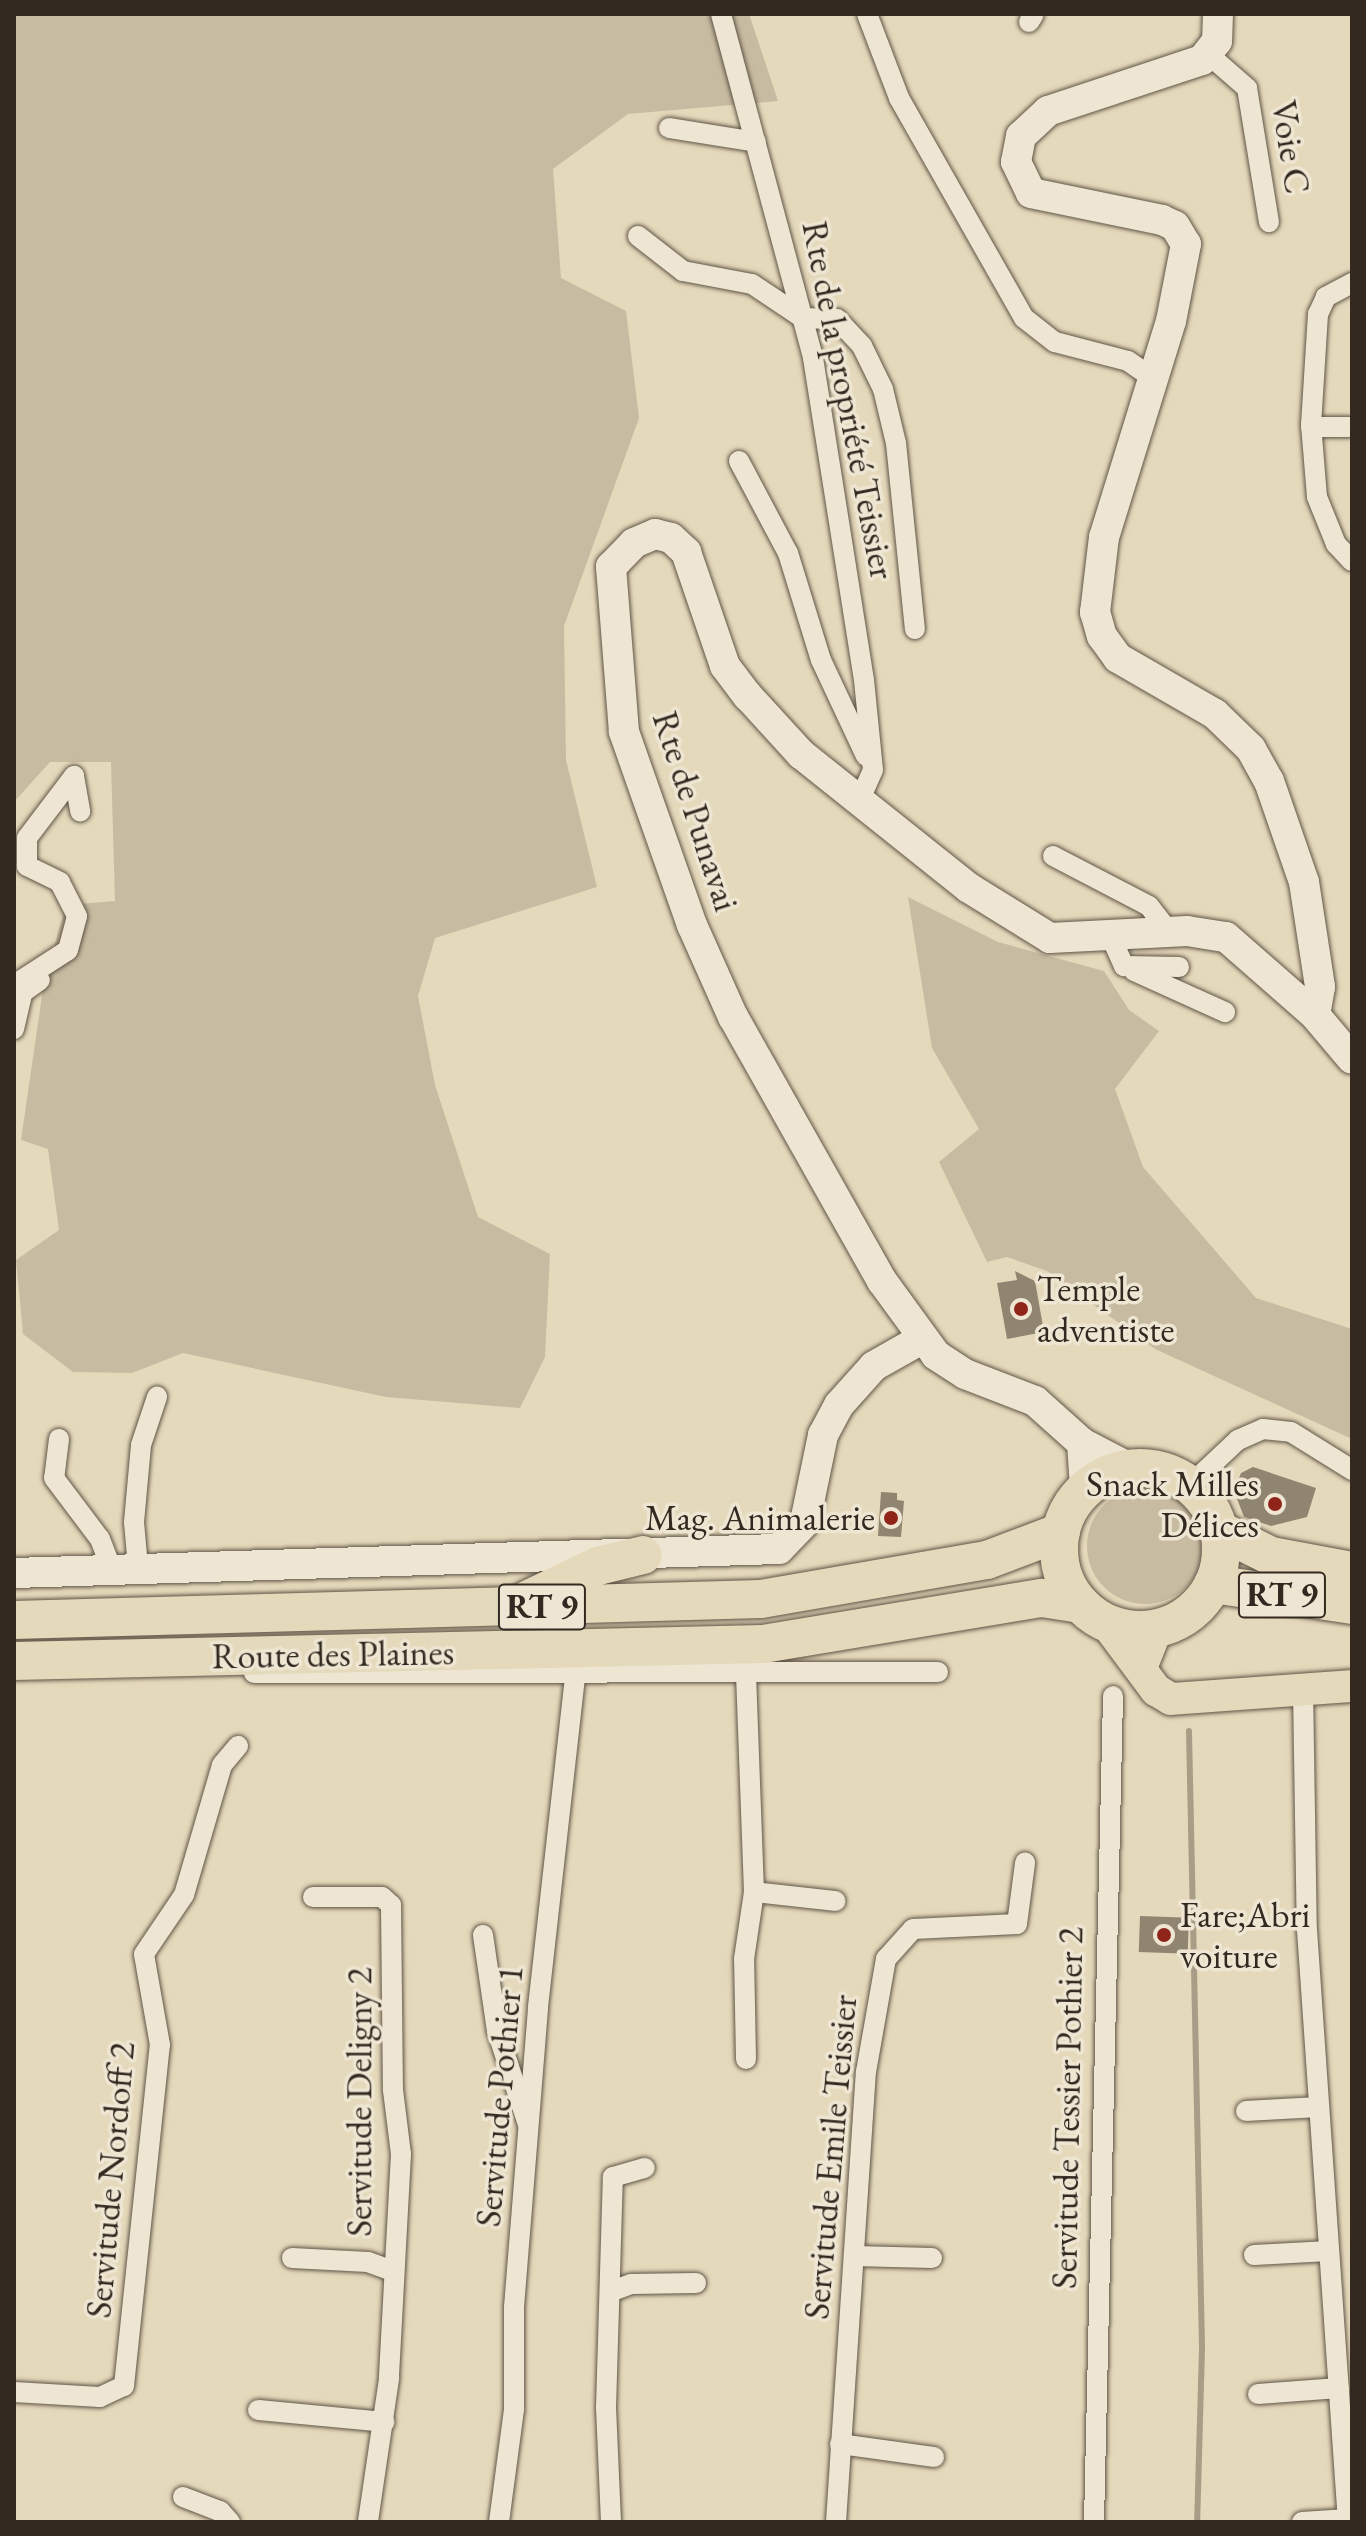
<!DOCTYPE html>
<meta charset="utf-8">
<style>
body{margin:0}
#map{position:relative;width:1366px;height:2536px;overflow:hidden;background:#e5d9bb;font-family:"EB Garamond",serif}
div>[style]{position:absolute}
.green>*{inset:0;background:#c7bba1}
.round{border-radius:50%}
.stream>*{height:6px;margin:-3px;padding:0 3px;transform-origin:3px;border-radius:3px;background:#a89d86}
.building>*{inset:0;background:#908571;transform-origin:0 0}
.roads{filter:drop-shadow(0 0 2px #605547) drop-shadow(0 0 2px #605547)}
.street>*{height:20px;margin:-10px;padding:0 10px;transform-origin:10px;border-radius:10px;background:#eee6d3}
.secondary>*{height:30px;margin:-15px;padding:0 15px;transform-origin:15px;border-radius:15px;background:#eee6d3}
.primary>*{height:32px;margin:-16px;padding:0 16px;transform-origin:16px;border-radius:16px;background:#e5d9bb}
.highway>*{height:38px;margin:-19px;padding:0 19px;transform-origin:19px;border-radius:19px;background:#e5d9bb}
.highway>.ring{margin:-19px;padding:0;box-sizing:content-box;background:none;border:38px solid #e5d9bb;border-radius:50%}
.dots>*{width:22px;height:22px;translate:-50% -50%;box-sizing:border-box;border:4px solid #eee6d3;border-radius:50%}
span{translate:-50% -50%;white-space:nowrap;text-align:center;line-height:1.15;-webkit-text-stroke:7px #eee6d3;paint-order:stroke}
.shield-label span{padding:2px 6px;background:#eee6d3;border:2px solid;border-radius:6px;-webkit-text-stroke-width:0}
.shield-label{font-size:34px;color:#332920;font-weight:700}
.street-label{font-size:36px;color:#332920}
.poi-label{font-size:36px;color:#332920}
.left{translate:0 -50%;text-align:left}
.right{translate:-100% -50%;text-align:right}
.frame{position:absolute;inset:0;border:16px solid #332920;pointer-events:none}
</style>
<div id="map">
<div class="green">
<i style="clip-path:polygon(14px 14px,749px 14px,778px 101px,628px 114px,553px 169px,561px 278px,626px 311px,639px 418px,564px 626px,566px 760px,597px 887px,435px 938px,418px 996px,435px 1085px,478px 1217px,550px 1254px,545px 1357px,520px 1408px,386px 1397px,183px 1353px,132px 1373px,73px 1372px,23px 1334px,16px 1260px,59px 1230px,48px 1149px,21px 1140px,44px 982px,66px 905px,115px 901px,111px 762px,50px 762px,14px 802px)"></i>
<i style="clip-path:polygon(908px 897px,998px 942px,1104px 971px,1129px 1010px,1159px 1031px,1115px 1089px,1143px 1167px,1256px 1298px,1352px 1329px,1352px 1439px,1155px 1349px,1047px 1271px,1007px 1257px,987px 1262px,939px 1162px,979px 1129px,932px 1048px)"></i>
<i class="round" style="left:1087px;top:1488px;width:116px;height:116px"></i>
</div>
<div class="stream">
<i style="left:1189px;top:1731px;width:617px;rotate:88.79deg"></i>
<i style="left:1202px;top:2348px;width:174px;rotate:91.6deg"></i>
</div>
<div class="building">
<i style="clip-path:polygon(1015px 1271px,1035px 1281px,1044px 1332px,1007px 1339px,997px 1283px,1017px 1280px)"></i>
<i style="clip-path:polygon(1253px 1467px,1316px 1488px,1307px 1517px,1271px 1526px,1244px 1517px,1234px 1491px,1241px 1473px)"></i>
<i style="clip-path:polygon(881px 1492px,897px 1493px,897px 1500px,904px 1501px,901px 1537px,878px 1536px)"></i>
<i style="left:1140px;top:1916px;width:49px;height:36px;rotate:2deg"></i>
</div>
<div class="roads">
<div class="street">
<i style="left:721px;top:14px;width:356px;rotate:75deg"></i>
<i style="left:813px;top:358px;width:326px;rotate:81deg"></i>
<i style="left:864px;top:680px;width:90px;rotate:84.3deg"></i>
<i style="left:873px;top:770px;width:36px;rotate:114deg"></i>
<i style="left:867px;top:14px;width:90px;rotate:69.1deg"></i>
<i style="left:899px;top:98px;width:253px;rotate:60.4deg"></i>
<i style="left:1024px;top:318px;width:39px;rotate:38deg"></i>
<i style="left:1055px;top:342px;width:75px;rotate:14.6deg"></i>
<i style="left:1128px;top:361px;width:28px;rotate:35deg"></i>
<i style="left:1029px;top:22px;width:9px;rotate:-58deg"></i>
<i style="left:1208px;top:54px;width:52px;rotate:41.1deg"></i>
<i style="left:1247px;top:88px;width:136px;rotate:80.7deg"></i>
<i style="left:669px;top:128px;width:88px;rotate:9.1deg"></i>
<i style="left:638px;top:236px;width:57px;rotate:37.9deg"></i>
<i style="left:683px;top:271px;width:70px;rotate:10.7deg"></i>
<i style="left:752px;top:284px;width:61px;rotate:33.7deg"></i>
<i style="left:803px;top:318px;width:34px;rotate:2deg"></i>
<i style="left:837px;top:319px;width:37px;rotate:47deg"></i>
<i style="left:862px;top:346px;width:48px;rotate:64deg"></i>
<i style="left:883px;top:389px;width:56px;rotate:76.5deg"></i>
<i style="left:896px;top:443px;width:187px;rotate:84.2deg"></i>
<i style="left:1352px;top:283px;width:30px;rotate:152deg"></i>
<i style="left:1326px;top:297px;width:19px;rotate:115deg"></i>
<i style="left:1318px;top:314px;width:110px;rotate:93.6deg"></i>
<i style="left:1311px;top:424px;width:73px;rotate:85.3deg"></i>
<i style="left:1317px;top:497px;width:51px;rotate:68deg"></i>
<i style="left:1336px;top:544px;width:23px;rotate:47deg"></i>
<i style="left:1311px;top:427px;width:38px"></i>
<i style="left:739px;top:461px;width:104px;rotate:62deg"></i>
<i style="left:788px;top:553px;width:112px;rotate:72.9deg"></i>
<i style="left:821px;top:660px;width:106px;rotate:64.9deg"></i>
<i style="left:1053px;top:856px;width:108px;rotate:27.5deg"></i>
<i style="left:1149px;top:906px;width:34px;rotate:52deg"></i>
<i style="left:1111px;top:937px;width:32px;rotate:66deg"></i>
<i style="left:1124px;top:966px;width:55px;rotate:1deg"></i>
<i style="left:1134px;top:971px;width:100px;rotate:24.3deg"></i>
<i style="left:14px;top:985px;width:64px;rotate:-32.9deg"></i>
<i style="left:68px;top:950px;width:35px;rotate:-75deg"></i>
<i style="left:77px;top:916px;width:38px;rotate:-117deg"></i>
<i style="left:60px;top:882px;width:37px;rotate:-154deg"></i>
<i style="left:27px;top:866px;width:28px;rotate:-90deg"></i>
<i style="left:27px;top:838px;width:78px;rotate:-52.8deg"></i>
<i style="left:74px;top:776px;width:36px;rotate:80deg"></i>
<i style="left:14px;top:1029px;width:37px;rotate:-77deg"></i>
<i style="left:22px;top:993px;width:22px;rotate:-36deg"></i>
<i style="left:59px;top:1439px;width:39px;rotate:97deg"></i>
<i style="left:54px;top:1478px;width:76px;rotate:53deg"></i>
<i style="left:100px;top:1539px;width:31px;rotate:69deg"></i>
<i style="left:1190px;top:1485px;width:66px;rotate:-43.2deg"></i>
<i style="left:1238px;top:1440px;width:27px;rotate:-24deg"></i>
<i style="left:1263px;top:1429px;width:28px;rotate:6deg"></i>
<i style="left:1291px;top:1432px;width:72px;rotate:31.9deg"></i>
<i style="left:138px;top:1567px;width:45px;rotate:-95.1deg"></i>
<i style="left:134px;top:1522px;width:77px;rotate:-84.8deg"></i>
<i style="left:141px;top:1445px;width:51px;rotate:-71.6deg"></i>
<i style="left:254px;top:1673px;width:684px;rotate:-0.08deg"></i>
<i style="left:1303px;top:1688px;width:242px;rotate:89.1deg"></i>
<i style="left:1307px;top:1930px;width:593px;rotate:86.04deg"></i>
<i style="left:754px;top:1892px;width:82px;rotate:6.3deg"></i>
<i style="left:313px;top:1897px;width:69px"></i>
<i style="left:382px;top:1897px;width:12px;rotate:42deg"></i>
<i style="left:391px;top:1905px;width:185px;rotate:89.4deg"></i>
<i style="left:393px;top:2090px;width:64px;rotate:82.9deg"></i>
<i style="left:401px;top:2154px;width:225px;rotate:93.1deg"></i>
<i style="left:389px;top:2379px;width:145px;rotate:98.4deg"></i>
<i style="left:483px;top:1935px;width:97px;rotate:81.7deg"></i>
<i style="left:497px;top:2031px;width:98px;rotate:71.6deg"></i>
<i style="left:746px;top:2059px;width:100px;rotate:-91.1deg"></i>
<i style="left:744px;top:1959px;width:68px;rotate:-81.5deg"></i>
<i style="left:754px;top:1892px;width:219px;rotate:-92.1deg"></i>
<i style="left:1246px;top:2111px;width:72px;rotate:-3.2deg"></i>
<i style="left:1254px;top:2255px;width:75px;rotate:-3.1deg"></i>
<i style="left:854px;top:2256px;width:78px;rotate:1.5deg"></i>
<i style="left:292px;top:2258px;width:76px;rotate:3deg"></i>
<i style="left:368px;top:2262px;width:27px;rotate:20deg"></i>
<i style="left:612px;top:2291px;width:20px;rotate:-20deg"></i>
<i style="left:631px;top:2284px;width:65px;rotate:-0.9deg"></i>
<i style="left:14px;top:2392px;width:86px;rotate:3.3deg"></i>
<i style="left:100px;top:2397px;width:26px;rotate:-25deg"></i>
<i style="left:124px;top:2386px;width:343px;rotate:-84deg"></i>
<i style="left:160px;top:2045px;width:92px;rotate:-100deg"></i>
<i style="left:144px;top:1954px;width:71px;rotate:-55.9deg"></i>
<i style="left:184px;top:1895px;width:135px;rotate:-73.7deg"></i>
<i style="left:222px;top:1765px;width:25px;rotate:-50deg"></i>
<i style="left:1258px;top:2394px;width:81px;rotate:-4.2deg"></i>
<i style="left:258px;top:2410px;width:127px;rotate:5.4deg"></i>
<i style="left:840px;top:2444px;width:95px;rotate:7.9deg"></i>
<i style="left:183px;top:2497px;width:40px;rotate:21deg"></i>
<i style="left:220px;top:2511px;width:15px;rotate:48deg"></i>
<i style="left:499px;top:2522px;width:114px;rotate:-82.4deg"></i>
<i style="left:514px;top:2409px;width:102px;rotate:-90deg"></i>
<i style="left:514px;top:2307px;width:301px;rotate:-85.4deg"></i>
<i style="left:538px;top:2007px;width:333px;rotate:-83.6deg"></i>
<i style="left:611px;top:2522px;width:114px;rotate:-92.5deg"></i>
<i style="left:606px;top:2408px;width:231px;rotate:-88.3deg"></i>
<i style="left:613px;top:2177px;width:33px;rotate:-16deg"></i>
<i style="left:836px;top:2522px;width:451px;rotate:-86.2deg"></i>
<i style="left:866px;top:2072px;width:115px;rotate:-80deg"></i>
<i style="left:886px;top:1959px;width:40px;rotate:-48deg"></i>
<i style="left:913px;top:1929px;width:104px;rotate:-2.8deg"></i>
<i style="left:1017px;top:1924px;width:62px;rotate:-82.5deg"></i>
<i style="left:1094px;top:2522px;width:826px;rotate:-88.68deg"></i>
<i style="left:1302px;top:2522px;width:46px;rotate:-3.7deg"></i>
</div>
<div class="secondary">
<i style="left:1218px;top:14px;width:27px;rotate:92deg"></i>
<i style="left:1217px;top:41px;width:24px;rotate:128deg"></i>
<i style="left:1202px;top:60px;width:162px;rotate:161.7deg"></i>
<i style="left:1048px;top:111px;width:37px;rotate:137deg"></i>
<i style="left:1021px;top:136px;width:26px;rotate:101deg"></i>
<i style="left:1016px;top:162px;width:34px;rotate:64deg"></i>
<i style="left:1031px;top:193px;width:134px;rotate:11.6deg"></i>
<i style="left:1162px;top:220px;width:14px;rotate:25deg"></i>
<i style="left:1175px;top:226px;width:21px;rotate:59deg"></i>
<i style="left:1186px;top:244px;width:78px;rotate:101deg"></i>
<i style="left:1171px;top:321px;width:226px;rotate:107.2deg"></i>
<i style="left:1104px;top:537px;width:76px;rotate:96.8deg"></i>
<i style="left:1095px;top:612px;width:25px;rotate:74deg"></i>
<i style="left:1102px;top:636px;width:27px;rotate:54deg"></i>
<i style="left:1118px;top:658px;width:112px;rotate:30deg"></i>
<i style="left:1215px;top:714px;width:50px;rotate:44.2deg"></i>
<i style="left:1251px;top:749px;width:37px;rotate:61deg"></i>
<i style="left:1269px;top:781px;width:107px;rotate:70.9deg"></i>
<i style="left:1304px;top:882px;width:106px;rotate:81.3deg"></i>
<i style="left:1320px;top:987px;width:28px;rotate:100deg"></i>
<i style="left:1082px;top:1443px;width:44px;rotate:86.1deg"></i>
<i style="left:1130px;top:1468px;width:54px;rotate:-152.5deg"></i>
<i style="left:1082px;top:1443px;width:63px;rotate:-138.2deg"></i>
<i style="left:1035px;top:1401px;width:75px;rotate:-158.9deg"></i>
<i style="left:965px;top:1374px;width:35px;rotate:-147deg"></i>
<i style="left:936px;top:1355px;width:92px;rotate:-126.1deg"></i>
<i style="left:882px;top:1281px;width:303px;rotate:-119.4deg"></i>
<i style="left:733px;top:1017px;width:101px;rotate:-114deg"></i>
<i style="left:692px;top:925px;width:205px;rotate:-109.4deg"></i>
<i style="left:624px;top:732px;width:166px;rotate:-94.5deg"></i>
<i style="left:611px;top:567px;width:33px;rotate:-46deg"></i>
<i style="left:634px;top:543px;width:23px;rotate:-23deg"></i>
<i style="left:655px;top:534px;width:16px;rotate:14deg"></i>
<i style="left:671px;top:538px;width:21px;rotate:43deg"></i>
<i style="left:686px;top:552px;width:120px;rotate:71.1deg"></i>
<i style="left:725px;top:666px;width:38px;rotate:53deg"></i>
<i style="left:748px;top:696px;width:79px;rotate:47.6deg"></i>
<i style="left:801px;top:754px;width:215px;rotate:38.6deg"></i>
<i style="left:969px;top:888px;width:95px;rotate:31.7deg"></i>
<i style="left:1050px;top:938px;width:137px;rotate:-2.9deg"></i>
<i style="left:1187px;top:931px;width:39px;rotate:9deg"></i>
<i style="left:1226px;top:937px;width:118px;rotate:41.2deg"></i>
<i style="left:1315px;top:1015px;width:57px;rotate:49.9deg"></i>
<i style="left:14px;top:1573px;width:765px;rotate:-1.8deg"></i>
<i style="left:779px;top:1549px;width:37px;rotate:-46deg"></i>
<i style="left:805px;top:1522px;width:89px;rotate:-78.3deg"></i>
<i style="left:823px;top:1435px;width:34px;rotate:-62deg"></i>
<i style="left:839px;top:1405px;width:52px;rotate:-48.1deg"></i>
<i style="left:874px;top:1366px;width:53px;rotate:-29.5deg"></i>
</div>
<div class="primary">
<i style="left:1106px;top:1623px;width:84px;rotate:53.3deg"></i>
<i style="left:1156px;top:1690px;width:17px;rotate:31deg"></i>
<i style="left:1171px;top:1699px;width:181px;rotate:-4.1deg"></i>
<i style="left:1141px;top:1668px;width:43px;rotate:-68.2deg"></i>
</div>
<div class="highway">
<i class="ring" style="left:1059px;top:1468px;width:124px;height:124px"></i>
<i style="left:1219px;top:1530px;width:58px;rotate:26.6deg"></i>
<i style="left:1271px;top:1556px;width:82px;rotate:10.5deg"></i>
<i style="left:1213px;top:1584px;width:141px;rotate:8.6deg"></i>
<i style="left:527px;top:1600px;width:79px;rotate:-25.6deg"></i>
<i style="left:598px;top:1566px;width:46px;rotate:-13.7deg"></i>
<i style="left:14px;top:1620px;width:747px;rotate:-1.61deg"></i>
<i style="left:761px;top:1599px;width:229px;rotate:-9.8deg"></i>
<i style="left:987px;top:1560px;width:79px;rotate:-20.7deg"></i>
<i style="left:14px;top:1661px;width:749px;rotate:-1.3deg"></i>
<i style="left:763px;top:1644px;width:283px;rotate:-9.4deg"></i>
<i style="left:1042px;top:1598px;width:39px;rotate:9deg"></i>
</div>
</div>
<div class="dots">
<i style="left:1021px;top:1309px;background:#8f2418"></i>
<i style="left:1275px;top:1504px;background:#8f2418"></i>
<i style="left:891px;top:1518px;background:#8f2418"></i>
<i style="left:1164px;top:1935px;background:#8f2418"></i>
</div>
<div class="shield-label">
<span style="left:1282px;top:1595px">RT 9</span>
<span style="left:542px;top:1607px">RT 9</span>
</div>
<div class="street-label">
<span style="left:1291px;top:147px;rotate:81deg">Voie C</span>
<span style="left:849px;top:400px;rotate:79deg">Rte de la propriété Teissier</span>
<span style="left:696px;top:811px;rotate:72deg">Rte de Punavai</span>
<span style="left:333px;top:1654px;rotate:-1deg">Route des Plaines</span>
<span style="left:499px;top:2096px;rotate:-85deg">Servitude Pothier 1</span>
<span style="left:359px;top:2102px;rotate:-90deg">Servitude Deligny 2</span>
<span style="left:1067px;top:2108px;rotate:-89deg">Servitude Tessier Pothier 2</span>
<span style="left:830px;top:2157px;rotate:-85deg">Servitude Emile Teissier</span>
<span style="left:110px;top:2180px;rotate:-85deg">Servitude Nordoff 2</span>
</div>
<div class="poi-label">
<span class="left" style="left:1037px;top:1309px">Temple<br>adventiste</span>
<span class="right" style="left:1259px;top:1504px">Snack Milles<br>Délices</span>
<span class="right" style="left:875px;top:1518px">Mag. Animalerie</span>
<span class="left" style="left:1180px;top:1935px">Fare;Abri<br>voiture</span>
</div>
<div class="frame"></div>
</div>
